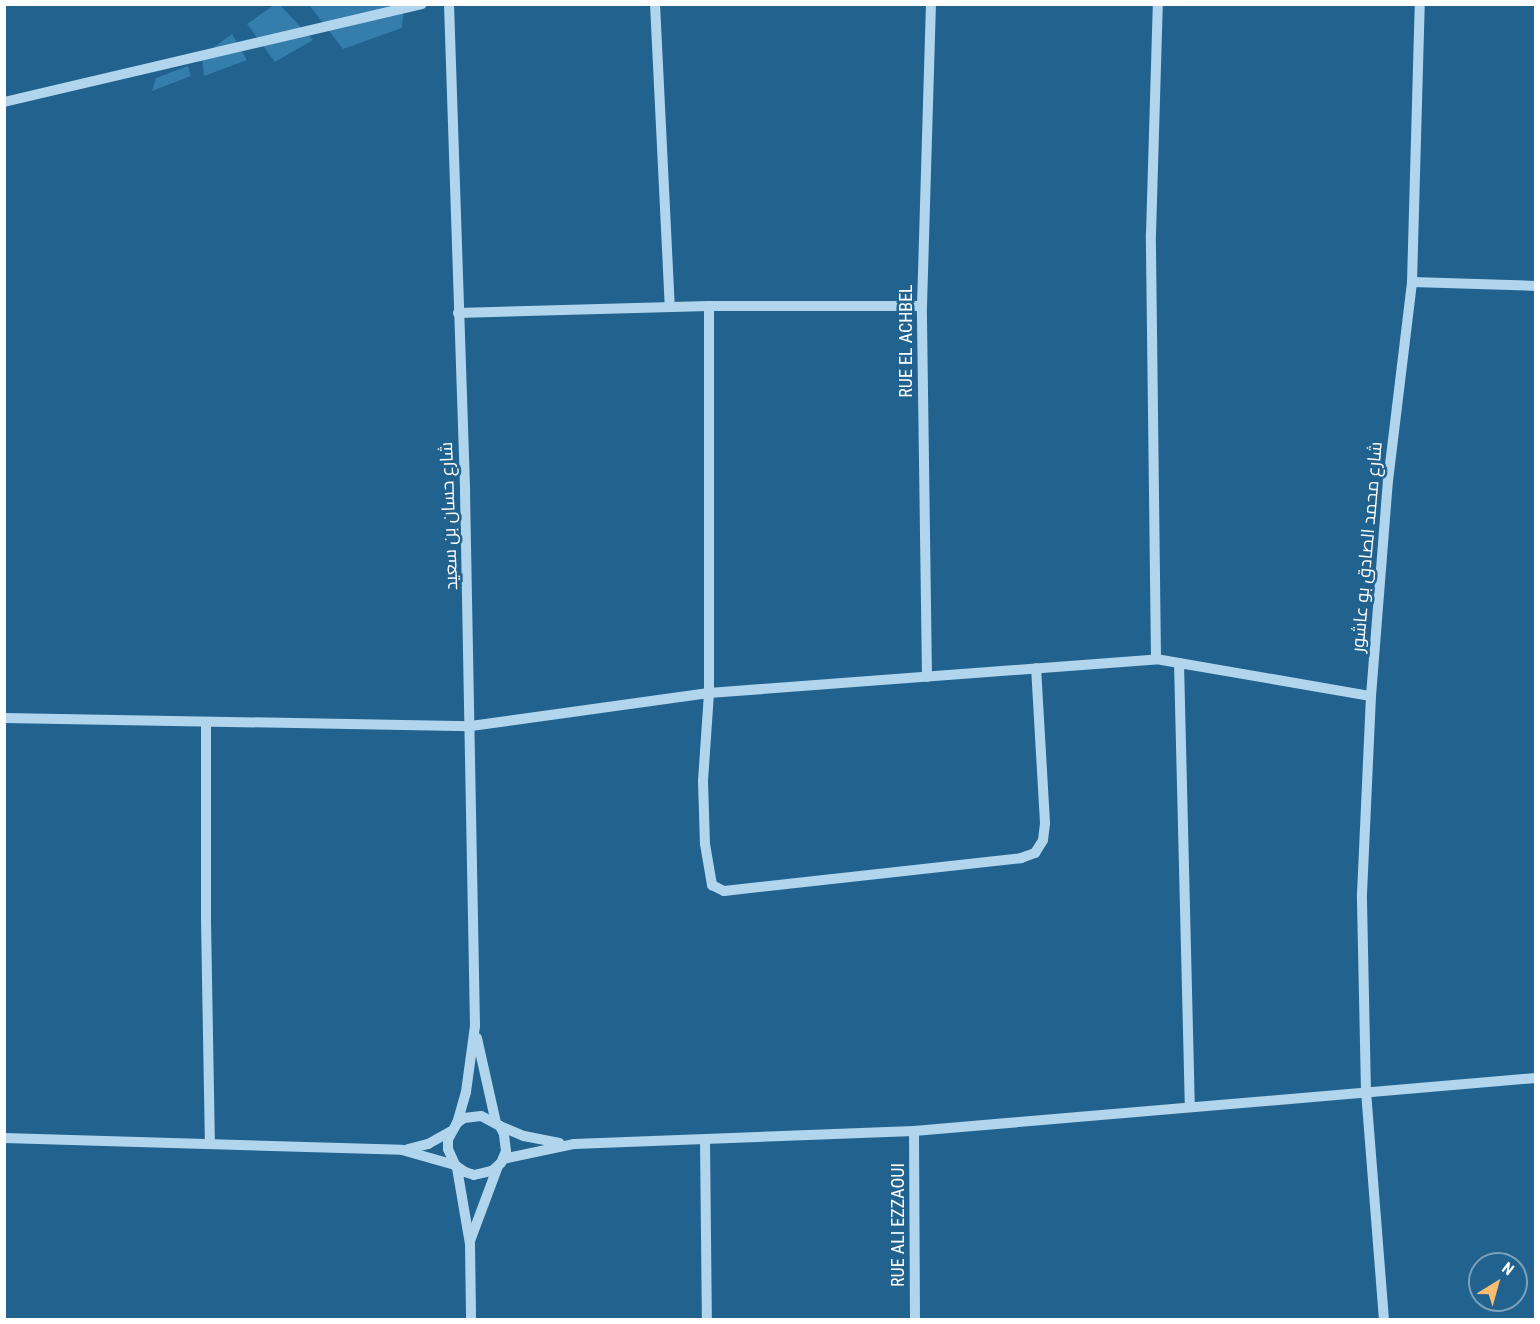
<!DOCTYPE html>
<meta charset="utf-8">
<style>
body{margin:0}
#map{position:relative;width:1540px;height:1324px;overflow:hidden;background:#21628e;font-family:"Roboto Condensed",Cairo,sans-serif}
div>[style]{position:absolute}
.green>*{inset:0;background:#357dab}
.minor>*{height:10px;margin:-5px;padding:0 5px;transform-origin:5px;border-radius:5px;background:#b0d5ec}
span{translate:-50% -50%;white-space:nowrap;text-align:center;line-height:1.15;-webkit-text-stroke:5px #21628e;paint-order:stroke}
.street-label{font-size:18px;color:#fff}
.frame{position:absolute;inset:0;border:6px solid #fff;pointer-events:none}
.north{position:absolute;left:1468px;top:1252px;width:60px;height:60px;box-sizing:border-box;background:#21628e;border:2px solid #7aa1bb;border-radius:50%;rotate:37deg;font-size:16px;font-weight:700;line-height:24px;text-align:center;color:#fff}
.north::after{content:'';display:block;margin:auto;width:21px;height:27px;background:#f9bc71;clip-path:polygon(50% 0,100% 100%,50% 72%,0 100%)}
</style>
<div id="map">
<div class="green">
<i style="clip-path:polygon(274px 5px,280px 5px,313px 40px,275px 62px,247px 24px)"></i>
<i style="clip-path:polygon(309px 5px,404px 5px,402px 28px,343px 49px)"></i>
<i style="clip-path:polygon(232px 34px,247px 60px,204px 76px,202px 56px)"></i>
<i style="clip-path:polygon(188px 66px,191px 76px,152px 91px,156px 78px)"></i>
</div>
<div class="minor">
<i style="left:449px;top:4px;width:487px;rotate:88.1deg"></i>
<i style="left:465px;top:491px;width:535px;rotate:88.93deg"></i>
<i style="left:475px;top:1026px;width:67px;rotate:97.8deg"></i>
<i style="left:466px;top:1092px;width:32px;rotate:106deg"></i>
<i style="left:457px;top:1123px;width:18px;rotate:119deg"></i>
<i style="left:448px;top:1139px;width:10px;rotate:90deg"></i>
<i style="left:448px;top:1149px;width:17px;rotate:66deg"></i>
<i style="left:455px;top:1165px;width:12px;rotate:35deg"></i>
<i style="left:465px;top:1172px;width:9px;rotate:18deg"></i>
<i style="left:474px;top:1175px;width:18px;rotate:-13deg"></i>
<i style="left:492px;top:1171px;width:12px;rotate:-42deg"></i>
<i style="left:501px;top:1163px;width:13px;rotate:-67deg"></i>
<i style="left:506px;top:1151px;width:17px;rotate:-97deg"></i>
<i style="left:504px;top:1134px;width:9px;rotate:-117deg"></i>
<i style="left:500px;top:1126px;width:21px;rotate:-152deg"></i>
<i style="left:481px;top:1116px;width:17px;rotate:173deg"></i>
<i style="left:464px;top:1118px;width:9px;rotate:144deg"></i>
<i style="left:655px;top:4px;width:303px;rotate:87.2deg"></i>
<i style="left:4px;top:102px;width:429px;rotate:-13.2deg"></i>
<i style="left:1412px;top:282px;width:124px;rotate:1.8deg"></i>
<i style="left:709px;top:306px;width:387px;rotate:90deg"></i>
<i style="left:709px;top:693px;width:88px;rotate:93.9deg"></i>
<i style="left:703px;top:781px;width:63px;rotate:88.2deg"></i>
<i style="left:705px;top:844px;width:42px;rotate:80.3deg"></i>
<i style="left:712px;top:885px;width:13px;rotate:27deg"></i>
<i style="left:724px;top:891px;width:299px;rotate:-6.3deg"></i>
<i style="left:1021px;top:858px;width:15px;rotate:-20deg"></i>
<i style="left:1035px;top:853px;width:15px;rotate:-58deg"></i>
<i style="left:1043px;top:840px;width:17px;rotate:-83deg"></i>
<i style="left:1045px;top:823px;width:155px;rotate:-93.3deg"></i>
<i style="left:458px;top:313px;width:251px;rotate:-1.6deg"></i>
<i style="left:709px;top:306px;width:213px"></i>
<i style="left:1156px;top:659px;width:425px;rotate:-90.7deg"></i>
<i style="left:1151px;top:234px;width:230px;rotate:-88.3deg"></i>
<i style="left:1179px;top:663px;width:444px;rotate:88.6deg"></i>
<i style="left:927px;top:677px;width:371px;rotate:-90.8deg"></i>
<i style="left:922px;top:306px;width:302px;rotate:-88.3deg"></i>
<i style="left:4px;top:718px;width:467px;rotate:1deg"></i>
<i style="left:471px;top:726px;width:240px;rotate:-7.9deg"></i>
<i style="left:709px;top:693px;width:448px;rotate:-4.3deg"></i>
<i style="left:1156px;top:659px;width:218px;rotate:9.8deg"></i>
<i style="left:206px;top:723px;width:197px;rotate:90deg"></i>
<i style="left:206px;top:920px;width:223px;rotate:89deg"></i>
<i style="left:477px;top:1038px;width:87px;rotate:77.4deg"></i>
<i style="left:500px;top:1126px;width:26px;rotate:23deg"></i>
<i style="left:524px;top:1136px;width:36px;rotate:11deg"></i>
<i style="left:914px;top:1131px;width:189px;rotate:89.7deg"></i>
<i style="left:4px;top:1138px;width:398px;rotate:1.7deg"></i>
<i style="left:402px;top:1150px;width:55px;rotate:15.8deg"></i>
<i style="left:705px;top:1140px;width:180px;rotate:89.4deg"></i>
<i style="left:408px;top:1149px;width:21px;rotate:-14deg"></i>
<i style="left:428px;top:1144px;width:26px;rotate:-29deg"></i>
<i style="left:503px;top:1159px;width:73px;rotate:-11.9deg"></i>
<i style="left:574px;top:1144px;width:340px;rotate:-2.2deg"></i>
<i style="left:914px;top:1131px;width:624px;rotate:-4.87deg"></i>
<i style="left:457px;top:1168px;width:77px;rotate:80.3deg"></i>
<i style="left:470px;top:1244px;width:76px;rotate:89.2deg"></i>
<i style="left:470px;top:1241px;width:80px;rotate:-69.5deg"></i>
<i style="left:1384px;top:1320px;width:229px;rotate:-94.5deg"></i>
<i style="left:1366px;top:1092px;width:198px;rotate:-91.2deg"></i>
<i style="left:1362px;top:894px;width:198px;rotate:-87.4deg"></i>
<i style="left:1371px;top:696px;width:216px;rotate:-85.5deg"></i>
<i style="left:1388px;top:481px;width:200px;rotate:-83.1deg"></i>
<i style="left:1412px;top:282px;width:278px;rotate:-88.4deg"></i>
</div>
<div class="street-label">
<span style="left:906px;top:341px;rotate:-90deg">RUE EL ACHBEL</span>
<span style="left:449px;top:516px;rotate:-92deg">شارع حسان بن سعيد</span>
<span style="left:1367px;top:547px;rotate:-85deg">شارع محمد الصادق بو عاشور</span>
<span style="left:898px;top:1225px;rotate:-90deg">RUE ALI EZZAOUI</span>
</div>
<div class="frame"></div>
<div class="north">N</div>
</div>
